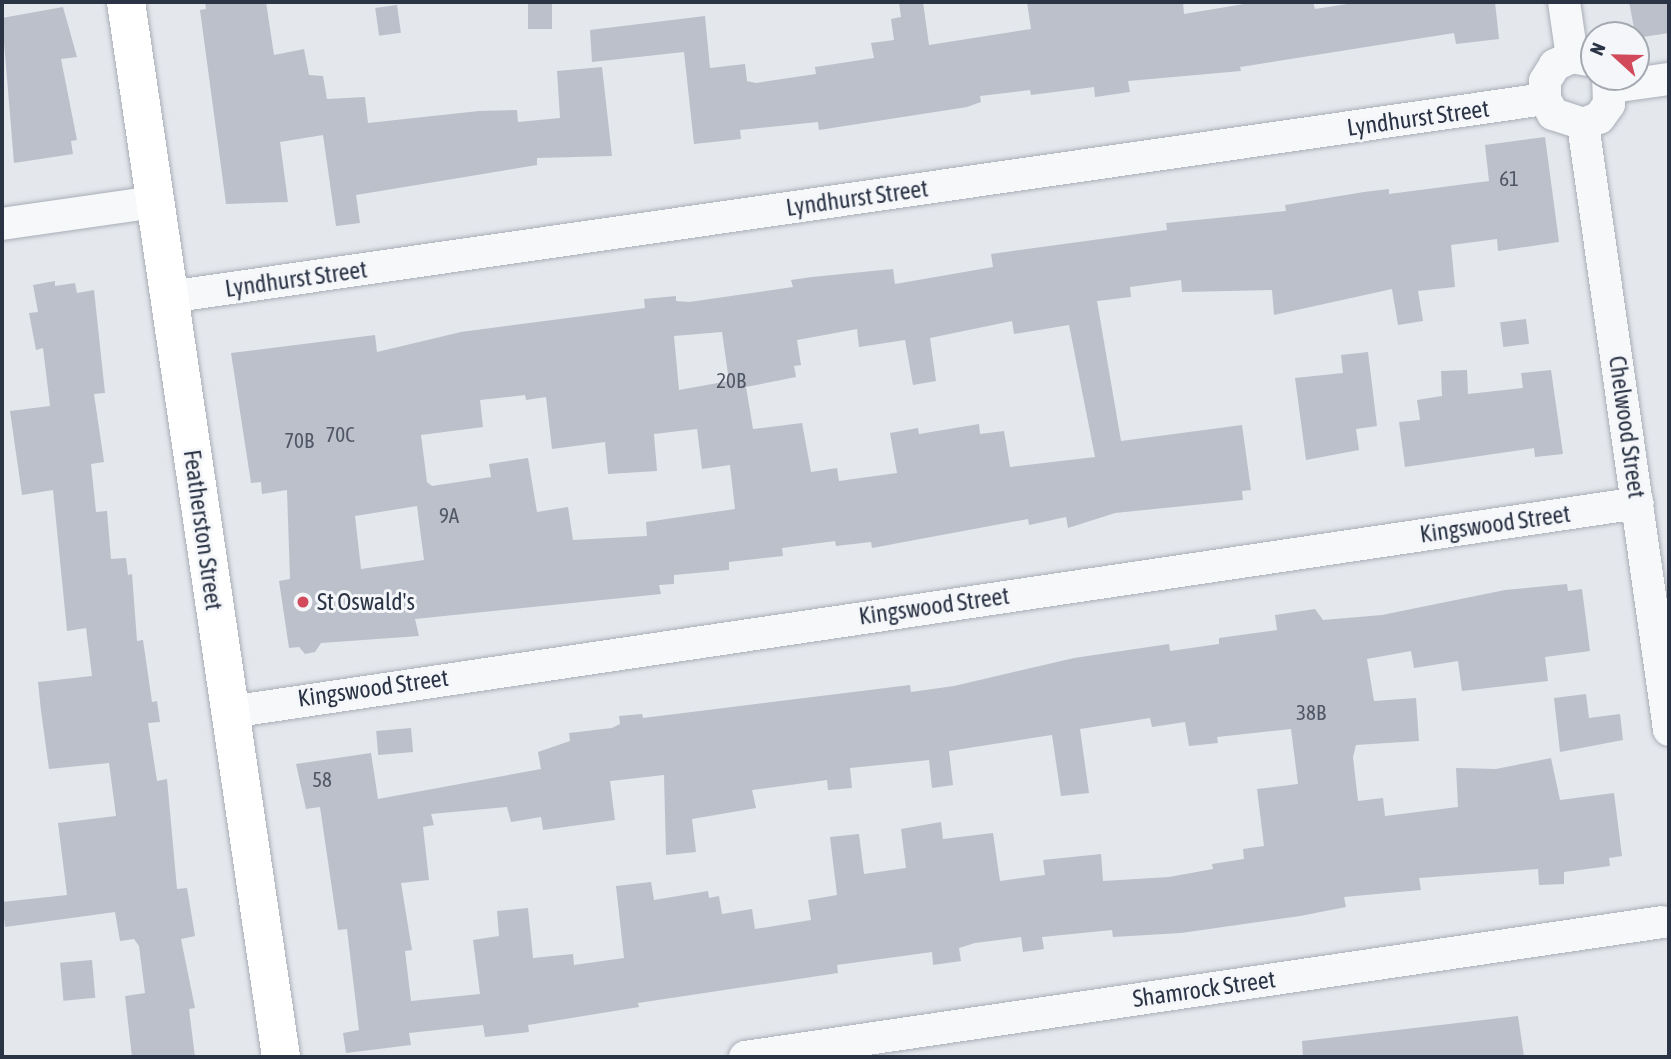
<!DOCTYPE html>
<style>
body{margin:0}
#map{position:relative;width:1671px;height:1059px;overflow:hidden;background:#e4e7ec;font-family:"Asap Condensed",sans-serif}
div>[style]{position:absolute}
.building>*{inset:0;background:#bbc0ca;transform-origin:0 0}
.roads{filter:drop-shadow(0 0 2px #a9aeb7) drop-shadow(0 0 2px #a9aeb7)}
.minor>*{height:32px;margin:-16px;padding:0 16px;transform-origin:16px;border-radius:16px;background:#f7f8fa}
.major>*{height:38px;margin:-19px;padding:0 19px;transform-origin:19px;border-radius:19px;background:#fff}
.dots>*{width:19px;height:19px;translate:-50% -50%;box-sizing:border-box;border:4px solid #f4f6f9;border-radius:50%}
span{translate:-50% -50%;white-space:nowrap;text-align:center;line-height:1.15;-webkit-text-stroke:6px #f4f6f9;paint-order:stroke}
.number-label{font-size:21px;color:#4f5766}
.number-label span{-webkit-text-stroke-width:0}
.street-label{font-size:24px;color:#2b3445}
.poi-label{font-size:24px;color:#2b3445}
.left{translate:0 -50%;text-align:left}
.frame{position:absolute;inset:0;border:4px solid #2b3445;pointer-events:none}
.north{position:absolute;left:1580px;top:21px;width:70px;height:70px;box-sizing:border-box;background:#f4f6f9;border:2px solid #a4a8b1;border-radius:50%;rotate:292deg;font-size:19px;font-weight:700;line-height:28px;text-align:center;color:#2b3445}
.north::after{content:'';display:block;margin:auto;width:24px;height:32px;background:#d1495b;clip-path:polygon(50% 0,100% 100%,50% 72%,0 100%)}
</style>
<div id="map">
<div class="building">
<i style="clip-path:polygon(205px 2px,266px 2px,274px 55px,304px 49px,309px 75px,323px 76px,327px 99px,365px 97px,368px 123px,479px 111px,517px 110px,518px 122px,560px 118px,557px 71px,602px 67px,612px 156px,537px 158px,537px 165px,356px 195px,360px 223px,336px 226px,323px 135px,280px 142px,288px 202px,226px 204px,200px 10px,206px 9px)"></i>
<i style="left:528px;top:2px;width:24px;height:27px"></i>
<i style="clip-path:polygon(899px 2px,923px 2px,929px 45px,1031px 29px,1027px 2px,1183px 2px,1184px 14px,1256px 2px,1313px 2px,1315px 9px,1360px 2px,1495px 2px,1499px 39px,1456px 44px,1454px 33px,1240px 67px,1241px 71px,1128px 81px,1130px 92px,1095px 97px,1094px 87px,1031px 95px,1030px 90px,980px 96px,981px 102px,967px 107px,819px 130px,818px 122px,740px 130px,741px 139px,694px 144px,684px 52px,592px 62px,590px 30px,705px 16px,710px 68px,745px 64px,747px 81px,756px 83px,816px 74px,815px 67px,874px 58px,871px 43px,894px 40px,891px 19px,901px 17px)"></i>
<i style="clip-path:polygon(1629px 2px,1669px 2px,1669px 33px,1636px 38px)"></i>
<i style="left:397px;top:5px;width:28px;height:22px;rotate:82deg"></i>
<i style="clip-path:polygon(63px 7px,77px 57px,61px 59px,77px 140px,71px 141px,73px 154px,14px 163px,2px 18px)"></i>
<i style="clip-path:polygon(evenodd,1545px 137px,1559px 242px,1498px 251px,1497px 239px,1451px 245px,1455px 287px,1418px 291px,1423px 321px,1398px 325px,1392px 289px,1274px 315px,1272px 290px,1182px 292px,1181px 280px,1130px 287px,1131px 297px,1097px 301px,1121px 441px,1242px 425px,1251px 490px,1242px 491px,1243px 500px,1115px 513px,1068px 528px,1066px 517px,1029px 525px,1028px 519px,872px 548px,871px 542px,836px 546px,835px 541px,782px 548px,783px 556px,729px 562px,729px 570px,674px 575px,674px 584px,659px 585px,661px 594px,415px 619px,419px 636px,321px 643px,315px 652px,305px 654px,299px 647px,289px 648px,279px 581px,290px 579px,287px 490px,262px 494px,261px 482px,251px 483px,231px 353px,375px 335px,377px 352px,461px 332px,645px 308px,644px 299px,676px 296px,676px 301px,689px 302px,793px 287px,791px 280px,812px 277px,893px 269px,895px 284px,993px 267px,991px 254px,1167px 230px,1166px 223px,1286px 211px,1285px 205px,1364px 192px,1389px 189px,1389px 194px,1489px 181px,1485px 145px,1545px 137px,1012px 321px,1014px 334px,1069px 325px,1095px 457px,1010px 467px,1004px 431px,980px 434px,979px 424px,919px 434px,918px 428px,890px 433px,897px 473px,839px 481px,837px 468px,811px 472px,802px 423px,753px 429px,746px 387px,796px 377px,794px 366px,801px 365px,797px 340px,857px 329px,859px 347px,905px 340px,913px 385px,936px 381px,930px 338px,1012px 321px,1545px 137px,722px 332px,729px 381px,679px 390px,674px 336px,722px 332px,1545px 137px,525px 395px,526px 400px,546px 397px,552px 449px,605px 442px,608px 474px,657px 471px,654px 434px,697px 429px,702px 469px,730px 465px,735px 509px,646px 522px,647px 536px,573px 540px,568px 507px,537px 512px,528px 458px,489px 464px,491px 477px,432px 486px,427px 482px,421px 435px,483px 427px,480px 400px,525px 395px,1545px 137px,417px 506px,424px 560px,361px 569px,355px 516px,417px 506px)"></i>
<i style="clip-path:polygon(55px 281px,55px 286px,75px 283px,77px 293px,94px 290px,105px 393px,94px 394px,104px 462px,91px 464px,96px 512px,107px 511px,111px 559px,126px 558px,128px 575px,132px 574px,137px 641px,143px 640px,152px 702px,157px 701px,160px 722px,148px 723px,157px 781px,167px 779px,177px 889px,187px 888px,195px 936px,181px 939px,195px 1008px,189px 1009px,195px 1057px,132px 1057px,125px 996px,145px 993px,139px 946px,134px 939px,120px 941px,115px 912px,5px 927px,2px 902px,67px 895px,58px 823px,116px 816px,109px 763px,49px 769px,41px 711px,38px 682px,92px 676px,86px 628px,67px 631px,53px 490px,22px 495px,10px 411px,50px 406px,43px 348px,36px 350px,29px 313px,38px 312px,33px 285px)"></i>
<i style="left:1526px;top:319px;width:25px;height:26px;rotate:83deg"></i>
<i style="clip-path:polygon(1368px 352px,1377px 426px,1356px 429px,1359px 450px,1306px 460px,1295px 378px,1343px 373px,1341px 355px)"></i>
<i style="clip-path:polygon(1467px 370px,1468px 394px,1523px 388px,1521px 373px,1551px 370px,1563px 454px,1535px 457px,1534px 448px,1405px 467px,1399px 422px,1420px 420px,1417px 400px,1442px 396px,1441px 371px)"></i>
<i style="clip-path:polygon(evenodd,1567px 584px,1568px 591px,1582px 589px,1590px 651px,1545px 657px,1548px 681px,1462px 691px,1458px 661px,1414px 668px,1411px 651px,1367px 659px,1374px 701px,1416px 698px,1419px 741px,1356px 745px,1353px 757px,1358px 801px,1383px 798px,1385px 816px,1458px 807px,1456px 768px,1496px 769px,1551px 758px,1560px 800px,1614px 793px,1622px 856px,1609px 858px,1610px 866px,1564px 872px,1564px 884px,1539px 885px,1538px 869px,1419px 878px,1421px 890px,1344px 897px,1346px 907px,1300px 916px,1181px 933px,1113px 937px,1112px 930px,1042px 937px,1044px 949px,1023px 952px,1021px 937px,975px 943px,959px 948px,961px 961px,933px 965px,932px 952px,837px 965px,838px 973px,638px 1003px,639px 1007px,528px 1025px,529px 1032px,485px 1037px,483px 1025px,409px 1033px,411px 1045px,346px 1053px,343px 1033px,359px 1030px,347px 929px,338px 930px,320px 807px,306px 809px,296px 764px,371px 753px,378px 799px,541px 769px,538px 752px,570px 741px,569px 733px,612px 728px,620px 724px,619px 716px,642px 714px,643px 718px,910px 685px,911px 692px,954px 686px,1074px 658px,1169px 644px,1170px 651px,1219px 644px,1219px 638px,1277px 630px,1275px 615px,1315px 609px,1323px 620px,1382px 615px,1505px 590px,1567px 584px,1150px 718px,1152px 727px,1185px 722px,1189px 746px,1218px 743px,1217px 737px,1291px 729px,1298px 784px,1257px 789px,1264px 846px,1243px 849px,1244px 859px,1212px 864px,1213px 869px,1169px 877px,1103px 881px,1101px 854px,1043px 860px,1045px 875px,1000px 881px,993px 833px,943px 839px,941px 822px,901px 829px,906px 868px,864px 874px,859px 834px,830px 837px,837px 895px,808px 900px,811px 920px,755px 929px,752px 909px,722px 914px,719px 896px,709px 898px,708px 891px,654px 900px,651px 882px,616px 886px,624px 958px,574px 965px,573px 954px,533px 958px,528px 908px,497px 911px,499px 936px,473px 940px,480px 994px,411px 1001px,405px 951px,412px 950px,401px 883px,429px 880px,423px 827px,434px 825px,431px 814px,507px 807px,511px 822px,541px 817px,543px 830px,615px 820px,610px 781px,664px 775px,666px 855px,696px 852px,692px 819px,756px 808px,752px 790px,827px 780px,828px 790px,852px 788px,850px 768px,929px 760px,932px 788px,953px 785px,949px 751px,1052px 735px,1061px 796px,1089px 793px,1080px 729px,1150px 718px)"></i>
<i style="clip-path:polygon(1586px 694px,1589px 718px,1620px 714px,1623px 740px,1560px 752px,1554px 698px)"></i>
<i style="left:411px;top:728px;width:24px;height:35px;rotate:85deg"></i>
<i style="left:92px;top:960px;width:38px;height:32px;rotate:85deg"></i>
<i style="clip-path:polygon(1518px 1016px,1524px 1057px,1303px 1057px,1302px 1041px)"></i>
</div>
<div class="roads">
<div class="minor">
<i style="left:1564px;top:2px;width:56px;rotate:81.7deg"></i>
<i style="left:1594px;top:61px;width:22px;rotate:-170deg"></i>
<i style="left:1572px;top:57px;width:19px;rotate:155deg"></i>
<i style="left:1555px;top:65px;width:19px;rotate:122deg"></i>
<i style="left:1545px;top:81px;width:18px;rotate:90deg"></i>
<i style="left:1545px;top:99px;width:17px;rotate:62deg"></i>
<i style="left:1553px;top:114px;width:32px;rotate:18deg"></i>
<i style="left:1583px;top:124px;width:17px;rotate:-21deg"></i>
<i style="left:1599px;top:118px;width:17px;rotate:-54deg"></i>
<i style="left:1609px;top:104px;width:27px;rotate:-92deg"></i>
<i style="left:1612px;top:87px;width:58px;rotate:-8deg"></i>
<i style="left:1583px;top:124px;width:612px;rotate:81.92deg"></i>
<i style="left:2px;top:224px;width:155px;rotate:-8.2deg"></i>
<i style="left:169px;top:297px;width:1390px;rotate:-8.19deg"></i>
<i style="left:230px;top:712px;width:1423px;rotate:-8.44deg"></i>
<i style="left:745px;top:1057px;width:927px;rotate:-8.37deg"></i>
</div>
<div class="major">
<i style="left:126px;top:2px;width:1066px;rotate:81.64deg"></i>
</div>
</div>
<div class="dots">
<i style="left:303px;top:602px;background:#d1495b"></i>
</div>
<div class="number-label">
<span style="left:1509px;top:178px">61</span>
<span style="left:731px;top:380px">20B</span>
<span style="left:340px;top:434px">70C</span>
<span style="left:299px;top:440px">70B</span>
<span style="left:449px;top:515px">9A</span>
<span style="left:1311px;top:712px">38B</span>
<span style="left:322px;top:779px">58</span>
</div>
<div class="street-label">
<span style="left:1418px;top:118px;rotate:-8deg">Lyndhurst Street</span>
<span style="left:857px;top:198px;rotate:-8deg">Lyndhurst Street</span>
<span style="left:296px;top:279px;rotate:-8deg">Lyndhurst Street</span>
<span style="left:1627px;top:427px;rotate:82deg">Chelwood Street</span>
<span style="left:1495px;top:524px;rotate:-8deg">Kingswood Street</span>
<span style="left:203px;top:530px;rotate:82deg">Featherston Street</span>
<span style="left:934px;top:606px;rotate:-8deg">Kingswood Street</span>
<span style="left:373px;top:688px;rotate:-8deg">Kingswood Street</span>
<span style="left:1204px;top:989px;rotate:-8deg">Shamrock Street</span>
</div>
<div class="poi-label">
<span class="left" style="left:317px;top:602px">St Oswald's</span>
</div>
<div class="frame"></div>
<div class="north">N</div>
</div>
